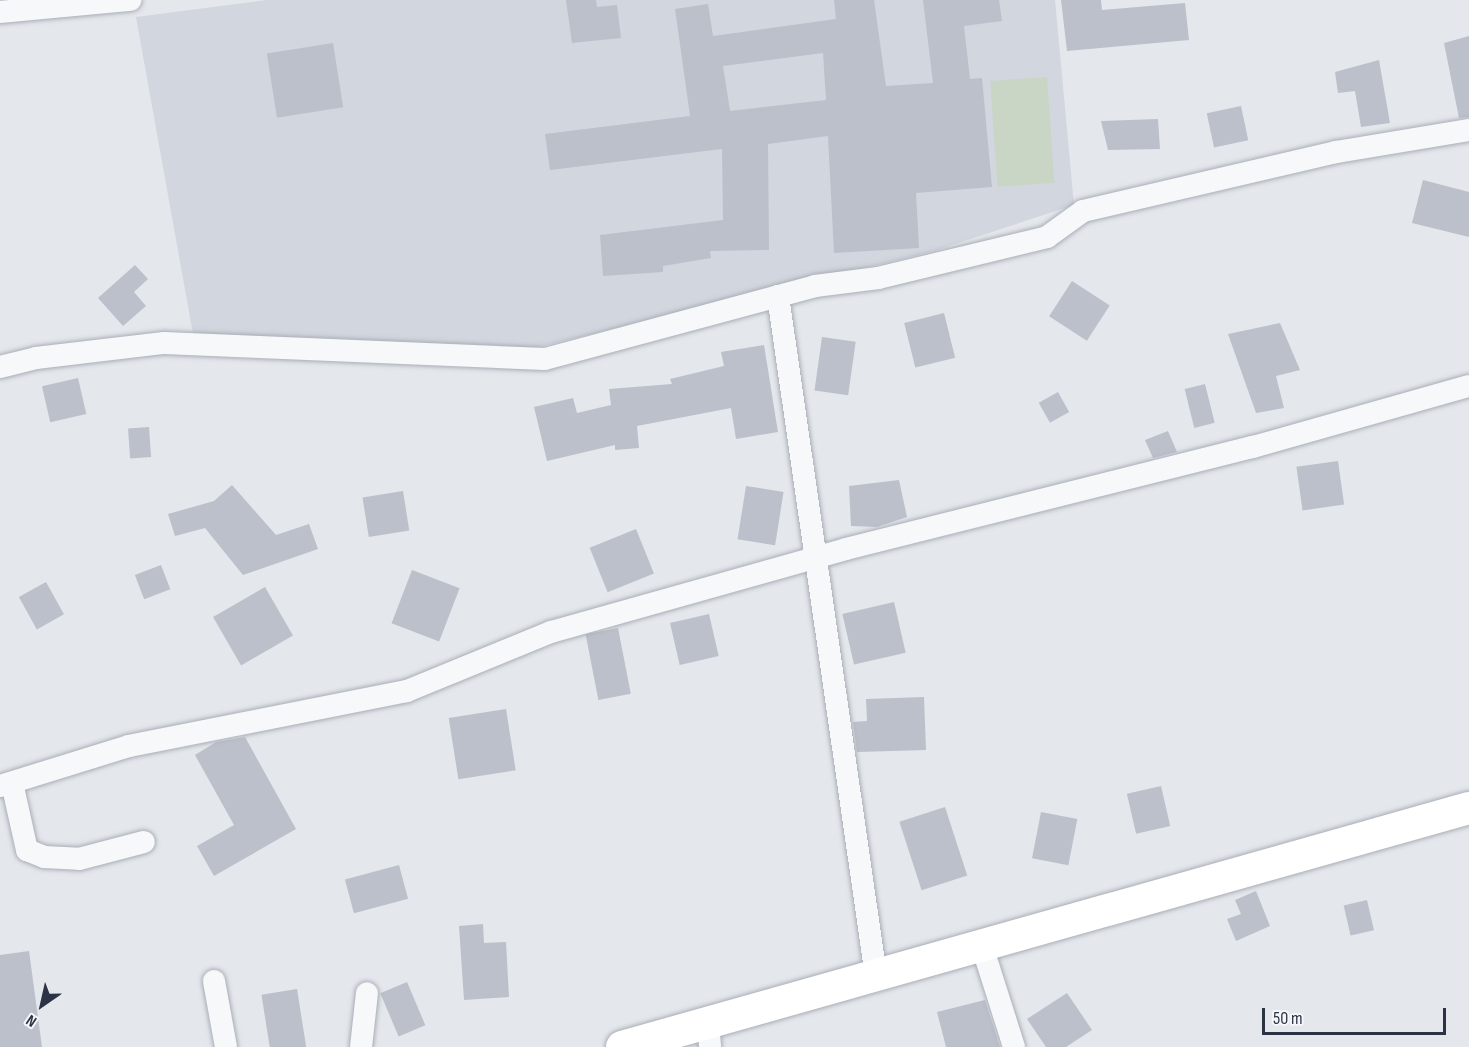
<!DOCTYPE html>
<style>
body{margin:0}
#map{position:relative;width:1469px;height:1047px;overflow:hidden;background:#e4e7ec;font-family:"Sofia Sans Condensed",sans-serif}
div>[style]{position:absolute}
.built>*{inset:0;background:#d2d6de}
.green>*{inset:0;background:#c9d6c5;transform-origin:0 0}
.building>*{inset:0;background:#bbc0ca;transform-origin:0 0}
.roads{filter:drop-shadow(0 0 2px #a9aeb7) drop-shadow(0 0 2px #a9aeb7)}
.minor>*{height:22px;margin:-11px;padding:0 11px;transform-origin:11px;border-radius:11px;background:#f7f8fa}
.secondary>*{height:32px;margin:-16px;padding:0 16px;transform-origin:16px;border-radius:16px;background:#fff}
span{translate:-50% -50%;white-space:nowrap;text-align:center;line-height:1.15;-webkit-text-stroke:5px #f4f6f9;paint-order:stroke}
.north{position:absolute;left:12px;top:975px;width:60px;height:60px;-webkit-text-stroke:4px #f4f6f9;paint-order:stroke;rotate:214deg;font-size:16px;font-weight:700;line-height:24px;text-align:center;color:#2b3445}
.north::after{content:'';display:block;margin:auto;width:21px;height:27px;background:#2b3445;clip-path:polygon(50% 0,100% 100%,50% 72%,0 100%)}
.scale{position:absolute;left:1262px;top:1008px;width:184px;height:27px;box-sizing:border-box;border:3px solid #2b3445;border-top:0;padding-left:8px;font-size:18px;line-height:21px;white-space:nowrap;color:#2b3445;-webkit-text-stroke:4px #f4f6f9;paint-order:stroke}
</style>
<div id="map">
<div class="built">
<i style="clip-path:polygon(267px 0,1055px 0,1074px 205px,934px 251px,533px 348px,193px 334px,136px 17px)"></i>
</div>
<div class="green">
<i style="left:1047px;top:77px;width:106px;height:57px;rotate:86deg"></i>
</div>
<div class="building">
<i style="clip-path:polygon(566px 0,596px 0,597px 7px,617px 5px,621px 38px,572px 43px)"></i>
<i style="clip-path:polygon(evenodd,834px 0,874px 0,886px 86px,933px 83px,923px 0,999px 0,1002px 21px,964px 26px,970px 79px,982px 78px,992px 187px,916px 193px,919px 248px,834px 253px,828px 136px,768px 144px,769px 250px,710px 251px,711px 258px,663px 266px,663px 272px,603px 276px,600px 235px,723px 220px,722px 149px,550px 170px,545px 134px,690px 116px,675px 9px,708px 4px,713px 36px,836px 19px,834px 0,823px 53px,826px 100px,730px 111px,723px 66px,823px 53px)"></i>
<i style="clip-path:polygon(1061px 0,1101px 0,1102px 10px,1185px 3px,1189px 40px,1067px 51px)"></i>
<i style="clip-path:polygon(1469px 36px,1469px 117px,1459px 118px,1444px 43px)"></i>
<i style="left:333px;top:43px;width:65px;height:67px;rotate:81deg"></i>
<i style="clip-path:polygon(1379px 60px,1390px 123px,1361px 127px,1355px 91px,1338px 93px,1335px 72px)"></i>
<i style="left:1241px;top:106px;width:35px;height:35px;rotate:78deg"></i>
<i style="clip-path:polygon(1158px 119px,1160px 149px,1108px 150px,1101px 121px)"></i>
<i style="clip-path:polygon(1423px 180px,1469px 192px,1469px 237px,1412px 223px)"></i>
<i style="clip-path:polygon(135px 265px,148px 279px,134px 292px,146px 306px,123px 326px,98px 298px)"></i>
<i style="left:1072px;top:281px;width:45px;height:42px;rotate:33deg"></i>
<i style="left:944px;top:313px;width:46px;height:41px;rotate:76deg"></i>
<i style="clip-path:polygon(1280px 323px,1300px 370px,1276px 376px,1284px 408px,1256px 413px,1228px 334px)"></i>
<i style="left:822px;top:337px;width:34px;height:54px;rotate:8deg"></i>
<i style="clip-path:polygon(764px 345px,778px 432px,736px 439px,731px 408px,637px 426px,639px 448px,615px 450px,615px 445px,547px 461px,534px 407px,573px 398px,577px 413px,611px 405px,609px 389px,672px 384px,670px 379px,724px 366px,721px 352px)"></i>
<i style="left:78px;top:378px;width:37px;height:37px;rotate:77deg"></i>
<i style="left:1205px;top:384px;width:40px;height:21px;rotate:76deg"></i>
<i style="left:1058px;top:392px;width:23px;height:22px;rotate:61deg"></i>
<i style="left:149px;top:427px;width:30px;height:21px;rotate:86deg"></i>
<i style="clip-path:polygon(1168px 431px,1177px 452px,1153px 458px,1145px 440px)"></i>
<i style="left:1338px;top:461px;width:44px;height:42px;rotate:82deg"></i>
<i style="clip-path:polygon(899px 480px,907px 517px,877px 527px,851px 526px,849px 486px)"></i>
<i style="clip-path:polygon(232px 485px,276px 535px,309px 524px,318px 549px,243px 575px,205px 528px,175px 536px,168px 514px,214px 501px)"></i>
<i style="left:746px;top:486px;width:38px;height:54px;rotate:9deg"></i>
<i style="left:403px;top:491px;width:40px;height:41px;rotate:81deg"></i>
<i style="left:636px;top:529px;width:48px;height:50px;rotate:68deg"></i>
<i style="left:161px;top:565px;width:26px;height:28px;rotate:69deg"></i>
<i style="left:412px;top:570px;width:51px;height:57px;rotate:21deg"></i>
<i style="left:46px;top:582px;width:37px;height:31px;rotate:61deg"></i>
<i style="left:265px;top:587px;width:56px;height:60px;rotate:60deg"></i>
<i style="left:894px;top:602px;width:52px;height:53px;rotate:77deg"></i>
<i style="left:709px;top:614px;width:43px;height:40px;rotate:77deg"></i>
<i style="left:618px;top:628px;width:67px;height:33px;rotate:79deg"></i>
<i style="clip-path:polygon(924px 697px,926px 750px,857px 752px,853px 722px,867px 721px,866px 699px)"></i>
<i style="left:506px;top:709px;width:62px;height:58px;rotate:81deg"></i>
<i style="clip-path:polygon(245px 737px,296px 829px,214px 876px,197px 846px,234px 825px,195px 755px,216px 742px)"></i>
<i style="left:1161px;top:786px;width:41px;height:35px;rotate:77deg"></i>
<i style="left:945px;top:807px;width:72px;height:48px;rotate:72deg"></i>
<i style="left:1041px;top:812px;width:37px;height:47px;rotate:11deg"></i>
<i style="left:399px;top:865px;width:35px;height:56px;rotate:75deg"></i>
<i style="clip-path:polygon(1256px 891px,1270px 926px,1236px 941px,1227px 919px,1241px 914px,1235px 900px)"></i>
<i style="left:1367px;top:900px;width:31px;height:24px;rotate:77deg"></i>
<i style="clip-path:polygon(483px 924px,484px 943px,506px 942px,509px 997px,464px 1000px,459px 926px)"></i>
<i style="clip-path:polygon(29px 951px,42px 1047px,0 1047px,0 955px)"></i>
<i style="left:407px;top:982px;width:47px;height:29px;rotate:67deg"></i>
<i style="left:297px;top:989px;width:59px;height:36px;rotate:81deg"></i>
<i style="clip-path:polygon(1067px 993px,1092px 1030px,1066px 1047px,1046px 1047px,1027px 1019px)"></i>
<i style="clip-path:polygon(985px 1000px,1000px 1047px,946px 1047px,937px 1012px)"></i>
</div>
<div class="roads">
<div class="minor">
<i style="left:0;top:12px;width:131px;rotate:-5.3deg"></i>
<i style="left:778px;top:296px;width:687px;rotate:81.8deg"></i>
<i style="left:0;top:367px;width:37px;rotate:-14deg"></i>
<i style="left:36px;top:358px;width:129px;rotate:-6.7deg"></i>
<i style="left:164px;top:343px;width:381px;rotate:2.4deg"></i>
<i style="left:545px;top:359px;width:280px;rotate:-15.1deg"></i>
<i style="left:815px;top:286px;width:64px;rotate:-7.2deg"></i>
<i style="left:878px;top:278px;width:174px;rotate:-13.6deg"></i>
<i style="left:1047px;top:237px;width:44px;rotate:-35.8deg"></i>
<i style="left:1083px;top:211px;width:260px;rotate:-13.1deg"></i>
<i style="left:1336px;top:152px;width:135px;rotate:-9.4deg"></i>
<i style="left:12px;top:783px;width:69px;rotate:77.4deg"></i>
<i style="left:27px;top:850px;width:18px;rotate:22deg"></i>
<i style="left:44px;top:857px;width:35px;rotate:3deg"></i>
<i style="left:79px;top:859px;width:67px;rotate:-14.7deg"></i>
<i style="left:0;top:786px;width:135px;rotate:-17.2deg"></i>
<i style="left:129px;top:746px;width:283px;rotate:-11.2deg"></i>
<i style="left:407px;top:691px;width:156px;rotate:-22.3deg"></i>
<i style="left:551px;top:632px;width:306px;rotate:-15.7deg"></i>
<i style="left:846px;top:549px;width:420px;rotate:-14.1deg"></i>
<i style="left:1253px;top:447px;width:224px;rotate:-15.8deg"></i>
<i style="left:982px;top:946px;width:106px;rotate:72.4deg"></i>
<i style="left:214px;top:981px;width:67px;rotate:79.7deg"></i>
<i style="left:708px;top:1023px;width:24px;rotate:85deg"></i>
<i style="left:361px;top:1047px;width:54px;rotate:-83.7deg"></i>
</div>
<div class="secondary">
<i style="left:622px;top:1047px;width:880px;rotate:-15.76deg"></i>
</div>
</div>
<div class="north">N</div>
<div class="scale">50 m</div>
</div>
